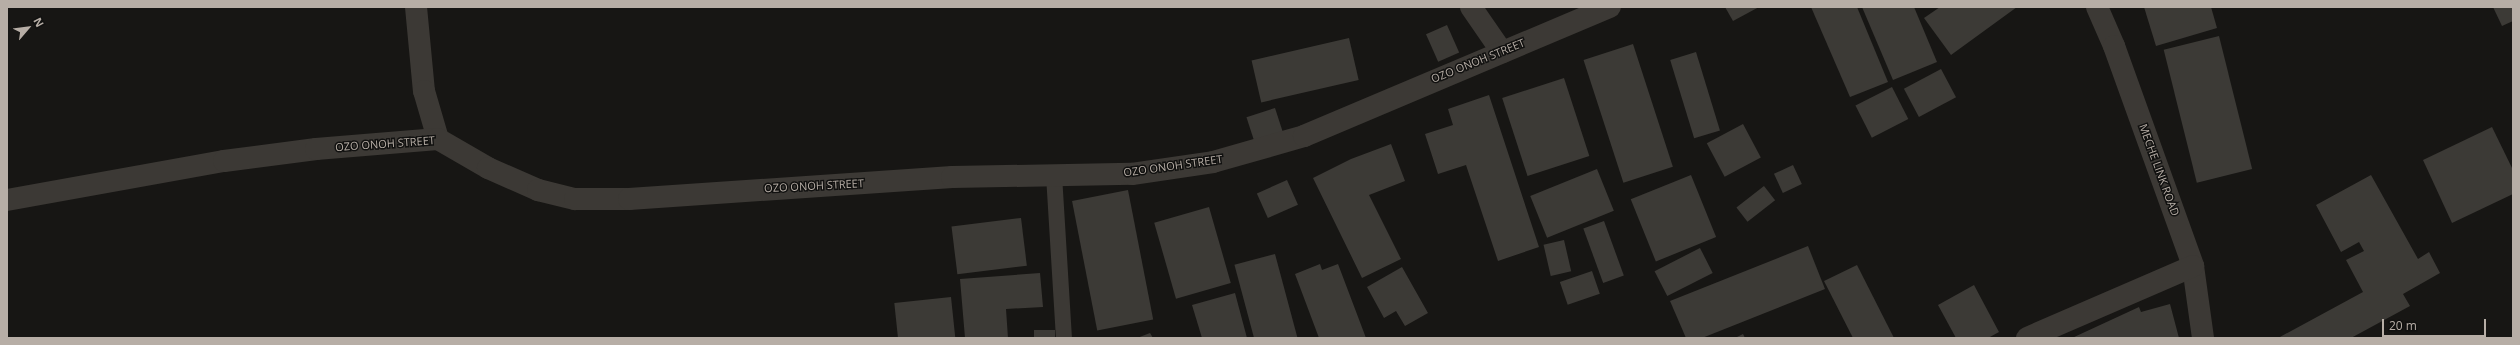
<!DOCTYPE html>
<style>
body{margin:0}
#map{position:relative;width:2520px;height:345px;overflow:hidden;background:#171614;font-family:"Open Sans",sans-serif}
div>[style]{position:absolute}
.building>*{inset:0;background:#3c3a36;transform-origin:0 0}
.lane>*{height:16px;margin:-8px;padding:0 8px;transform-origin:8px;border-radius:8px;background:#3c3935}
.street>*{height:22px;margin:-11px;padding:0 11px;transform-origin:11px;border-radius:11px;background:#3c3935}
span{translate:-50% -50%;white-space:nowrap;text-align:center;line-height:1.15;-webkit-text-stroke:3px #111110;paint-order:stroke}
.street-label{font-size:11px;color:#b7aea6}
.frame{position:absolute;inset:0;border:8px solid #b7aea6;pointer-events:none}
.north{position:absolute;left:8px;top:8px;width:40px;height:40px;-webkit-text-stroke:3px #111110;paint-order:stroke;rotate:62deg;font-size:11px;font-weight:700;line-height:16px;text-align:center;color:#b7aea6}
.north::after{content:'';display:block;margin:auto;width:14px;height:18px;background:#b7aea6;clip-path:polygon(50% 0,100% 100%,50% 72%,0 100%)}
.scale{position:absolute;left:2382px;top:319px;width:104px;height:18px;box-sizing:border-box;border:2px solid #b7aea6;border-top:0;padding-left:5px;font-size:12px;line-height:14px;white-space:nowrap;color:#b7aea6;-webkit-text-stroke:3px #111110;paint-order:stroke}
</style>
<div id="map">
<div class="building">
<i style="clip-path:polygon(1725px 7px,1759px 7px,1733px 21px)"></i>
<i style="clip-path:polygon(1811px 7px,1857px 7px,1888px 82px,1850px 97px)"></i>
<i style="clip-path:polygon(1862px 7px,1914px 7px,1937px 62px,1893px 80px)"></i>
<i style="clip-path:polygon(1940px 7px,2017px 7px,1951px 55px,1924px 18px)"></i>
<i style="clip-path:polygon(2144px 7px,2211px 7px,2217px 28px,2156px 46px)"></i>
<i style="clip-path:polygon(2493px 7px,2513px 7px,2513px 21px,2502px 26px)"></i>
<i style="left:1447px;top:25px;width:30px;height:23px;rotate:66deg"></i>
<i style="left:2219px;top:36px;width:137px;height:57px;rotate:76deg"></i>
<i style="left:1349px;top:38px;width:43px;height:100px;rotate:77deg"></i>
<i style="left:1633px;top:44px;width:129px;height:52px;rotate:72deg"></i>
<i style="left:1696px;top:52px;width:82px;height:27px;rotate:73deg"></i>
<i style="left:1941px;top:69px;width:32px;height:42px;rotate:62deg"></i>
<i style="left:1564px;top:78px;width:82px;height:65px;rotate:72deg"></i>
<i style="left:1892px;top:87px;width:36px;height:41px;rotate:63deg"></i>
<i style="clip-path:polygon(1489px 95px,1539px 247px,1498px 261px,1466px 165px,1438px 174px,1425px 134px,1453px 125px,1448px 109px)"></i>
<i style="left:1275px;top:108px;width:26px;height:30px;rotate:72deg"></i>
<i style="left:1743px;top:124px;width:38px;height:41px;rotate:62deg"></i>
<i style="clip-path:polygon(2492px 127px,2513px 170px,2513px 194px,2452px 223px,2423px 160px)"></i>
<i style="clip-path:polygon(1391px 144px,1405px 181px,1369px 195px,1401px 259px,1362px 278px,1313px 178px,1351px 159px)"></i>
<i style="left:1793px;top:165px;width:21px;height:21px;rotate:65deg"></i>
<i style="left:1597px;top:169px;width:45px;height:72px;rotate:68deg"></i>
<i style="left:1691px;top:175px;width:67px;height:65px;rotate:68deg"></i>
<i style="clip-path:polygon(2371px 175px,2418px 259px,2429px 252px,2440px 273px,2403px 294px,2410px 306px,2351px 338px,2278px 338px,2363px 292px,2346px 260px,2364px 251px,2359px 242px,2341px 252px,2316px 205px)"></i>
<i style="left:1287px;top:180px;width:27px;height:33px;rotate:66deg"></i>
<i style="left:1764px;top:186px;width:18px;height:35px;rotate:52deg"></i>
<i style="left:1128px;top:190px;width:132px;height:57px;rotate:79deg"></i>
<i style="left:1209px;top:207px;width:79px;height:57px;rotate:74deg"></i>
<i style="left:1021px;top:218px;width:48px;height:70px;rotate:83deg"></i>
<i style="left:1604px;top:221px;width:58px;height:22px;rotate:70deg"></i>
<i style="left:1564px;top:240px;width:32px;height:21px;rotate:77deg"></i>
<i style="clip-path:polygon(1808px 246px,1825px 289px,1702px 338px,1686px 338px,1670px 301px)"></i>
<i style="left:1700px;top:248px;width:28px;height:51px;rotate:63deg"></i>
<i style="left:1275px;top:254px;width:87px;height:42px;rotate:75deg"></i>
<i style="clip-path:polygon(1320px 264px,1322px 270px,1338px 264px,1366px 338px,1319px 338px,1295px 274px)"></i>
<i style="clip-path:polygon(1857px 265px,1894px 338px,1853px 338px,1824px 281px)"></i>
<i style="clip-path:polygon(1402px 267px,1428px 313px,1405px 326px,1396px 311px,1384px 318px,1367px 287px)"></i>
<i style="left:1592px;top:271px;width:24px;height:34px;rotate:71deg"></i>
<i style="clip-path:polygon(1040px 273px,1043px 307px,1006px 309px,1008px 338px,965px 338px,960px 279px)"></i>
<i style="clip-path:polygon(1974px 285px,1999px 332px,1988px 338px,1956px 338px,1938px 305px)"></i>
<i style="clip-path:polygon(1235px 293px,1247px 338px,1202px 338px,1192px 305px)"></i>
<i style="left:951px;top:297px;width:41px;height:57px;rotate:84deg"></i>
<i style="clip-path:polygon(2170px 304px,2179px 338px,2072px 338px,2139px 307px,2141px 312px)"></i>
<i style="left:1055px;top:330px;width:8px;height:21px;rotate:90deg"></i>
<i style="clip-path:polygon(1150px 333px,1153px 338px,1137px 338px)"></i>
<i style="clip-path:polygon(1743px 334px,1745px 338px,1735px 338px)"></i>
</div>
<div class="lane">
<i style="left:1054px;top:175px;width:163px;rotate:86.5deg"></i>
</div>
<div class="street">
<i style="left:416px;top:7px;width:84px;rotate:84.6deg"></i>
<i style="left:424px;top:91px;width:50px;rotate:73.7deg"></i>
<i style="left:1471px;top:7px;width:55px;rotate:55.4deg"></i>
<i style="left:2097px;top:7px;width:43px;rotate:66.4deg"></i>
<i style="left:2114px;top:46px;width:234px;rotate:70.2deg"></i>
<i style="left:2193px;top:266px;width:73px;rotate:82.1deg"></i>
<i style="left:7px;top:200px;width:220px;rotate:-10.2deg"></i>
<i style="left:224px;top:161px;width:93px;rotate:-7.4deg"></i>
<i style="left:316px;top:149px;width:122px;rotate:-4.7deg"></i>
<i style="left:438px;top:139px;width:58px;rotate:30.1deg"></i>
<i style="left:488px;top:168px;width:55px;rotate:23.7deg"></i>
<i style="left:538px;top:190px;width:38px;rotate:14deg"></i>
<i style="left:575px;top:199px;width:54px"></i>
<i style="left:629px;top:199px;width:324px;rotate:-3.9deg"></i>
<i style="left:952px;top:177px;width:180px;rotate:-1deg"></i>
<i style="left:1132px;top:174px;width:82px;rotate:-8.4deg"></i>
<i style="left:1213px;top:162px;width:95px;rotate:-15.9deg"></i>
<i style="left:1304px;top:136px;width:332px;rotate:-22.9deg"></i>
<i style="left:2027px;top:338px;width:181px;rotate:-23.4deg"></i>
</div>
<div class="street-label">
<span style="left:1478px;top:61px;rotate:-22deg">OZO ONOH STREET</span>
<span style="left:385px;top:144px;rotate:-4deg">OZO ONOH STREET</span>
<span style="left:1173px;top:166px;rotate:-8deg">OZO ONOH STREET</span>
<span style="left:2159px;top:170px;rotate:70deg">MECHE LINK ROAD</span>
<span style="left:814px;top:186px;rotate:-3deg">OZO ONOH STREET</span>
</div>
<div class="frame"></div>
<div class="north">N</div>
<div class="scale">20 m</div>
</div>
